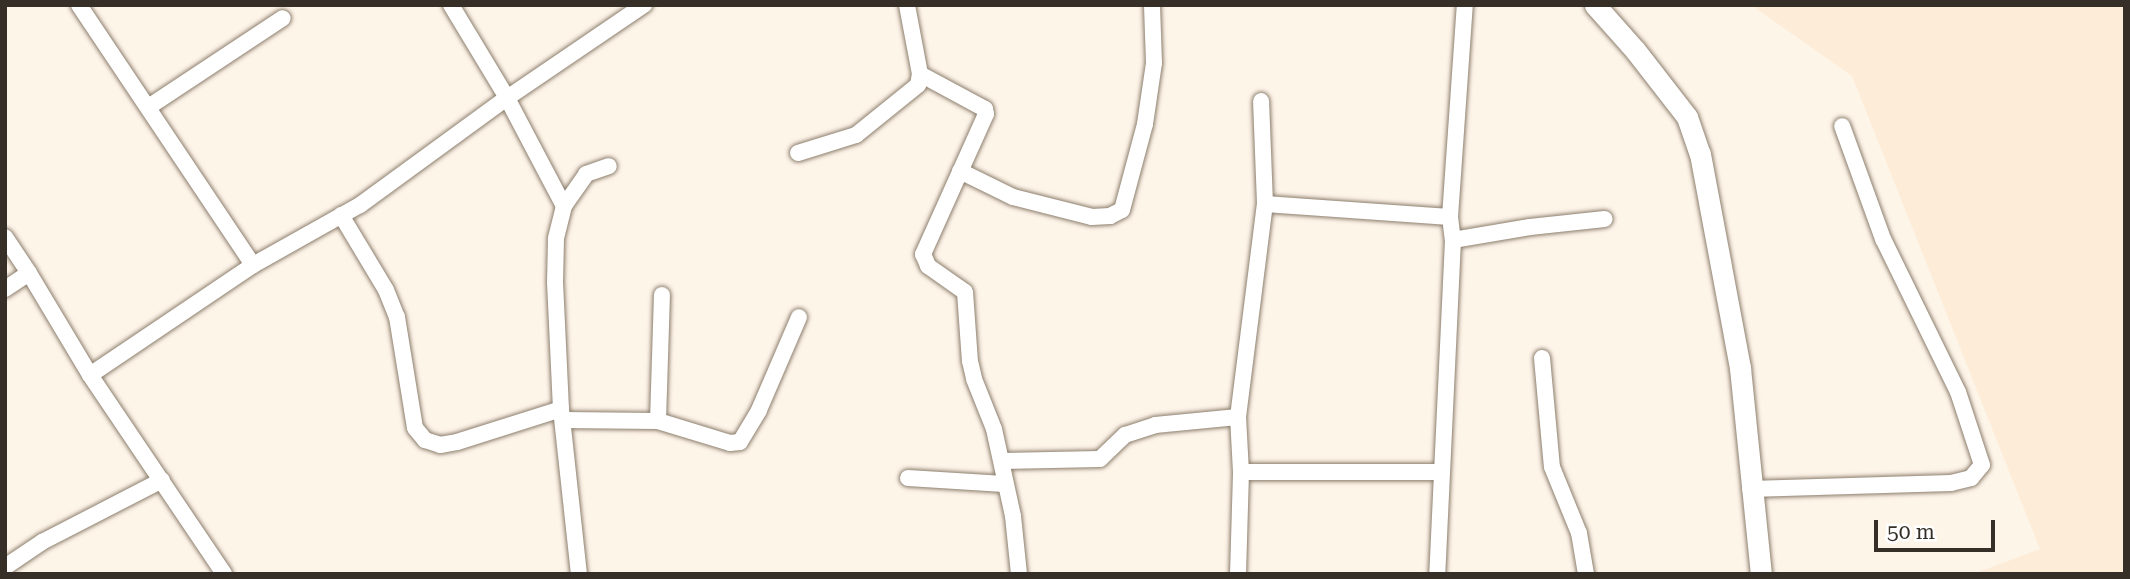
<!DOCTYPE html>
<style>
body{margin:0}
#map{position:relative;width:2130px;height:579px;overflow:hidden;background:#fef5e9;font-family:"Roboto Serif",serif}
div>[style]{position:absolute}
.built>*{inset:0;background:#fdecd8}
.roads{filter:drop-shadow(0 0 2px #8c7e6d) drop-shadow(0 0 2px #8c7e6d)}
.minor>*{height:16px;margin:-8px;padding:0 8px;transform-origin:8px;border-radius:8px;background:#fff}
.tertiary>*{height:21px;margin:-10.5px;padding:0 10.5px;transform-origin:10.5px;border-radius:10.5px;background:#fff}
span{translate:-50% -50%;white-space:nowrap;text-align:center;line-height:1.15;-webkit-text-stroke:7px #fff;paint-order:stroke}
.frame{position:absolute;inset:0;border:7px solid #352f28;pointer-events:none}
.scale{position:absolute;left:1874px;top:520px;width:121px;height:32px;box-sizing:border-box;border:4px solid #352f28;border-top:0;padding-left:9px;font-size:21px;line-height:24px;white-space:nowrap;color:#352f28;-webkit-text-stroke:5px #fff;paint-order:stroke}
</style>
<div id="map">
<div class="built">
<i style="clip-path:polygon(1751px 5px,2125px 5px,2125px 574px,1973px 574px,2040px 549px,1852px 76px)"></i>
</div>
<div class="roads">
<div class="minor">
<i style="left:79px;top:5px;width:313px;rotate:56.2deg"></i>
<i style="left:451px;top:5px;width:109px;rotate:58.9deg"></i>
<i style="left:507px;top:98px;width:122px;rotate:62.2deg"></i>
<i style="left:564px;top:206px;width:34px;rotate:104deg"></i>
<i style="left:556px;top:239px;width:43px;rotate:91.3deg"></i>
<i style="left:555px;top:282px;width:127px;rotate:87.3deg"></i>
<i style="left:561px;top:409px;width:166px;rotate:83.8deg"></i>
<i style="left:920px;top:74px;width:74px;rotate:28.3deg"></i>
<i style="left:985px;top:109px;width:5px;rotate:79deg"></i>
<i style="left:986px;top:114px;width:154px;rotate:114.2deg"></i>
<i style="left:923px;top:254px;width:13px;rotate:67deg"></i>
<i style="left:928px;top:266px;width:45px;rotate:35.1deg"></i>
<i style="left:965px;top:292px;width:69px;rotate:85.9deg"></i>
<i style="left:970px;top:361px;width:18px;rotate:77deg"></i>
<i style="left:974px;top:379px;width:54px;rotate:68.2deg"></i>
<i style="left:994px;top:429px;width:89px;rotate:77.7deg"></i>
<i style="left:1013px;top:516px;width:58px;rotate:84.1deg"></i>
<i style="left:150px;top:106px;width:159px;rotate:-33.5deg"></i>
<i style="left:798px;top:153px;width:61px;rotate:-17.2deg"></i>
<i style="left:856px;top:135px;width:80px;rotate:-38.9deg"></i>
<i style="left:918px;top:85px;width:11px;rotate:-80deg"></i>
<i style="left:920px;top:74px;width:70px;rotate:-100.7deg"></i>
<i style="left:960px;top:171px;width:59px;rotate:26.1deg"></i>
<i style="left:1013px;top:197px;width:81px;rotate:14.2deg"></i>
<i style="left:1092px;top:217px;width:18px;rotate:-3deg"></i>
<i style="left:1110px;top:216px;width:13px;rotate:-27deg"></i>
<i style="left:1122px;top:210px;width:89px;rotate:-75deg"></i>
<i style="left:1145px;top:124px;width:62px;rotate:-81.6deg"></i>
<i style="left:1154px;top:63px;width:58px;rotate:-92deg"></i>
<i style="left:1265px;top:204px;width:185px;rotate:4deg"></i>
<i style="left:1450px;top:217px;width:23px;rotate:83deg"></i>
<i style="left:1453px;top:240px;width:334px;rotate:92.7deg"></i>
<i style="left:564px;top:206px;width:39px;rotate:-55deg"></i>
<i style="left:586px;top:174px;width:24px;rotate:-19deg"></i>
<i style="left:341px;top:215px;width:87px;rotate:59deg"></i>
<i style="left:386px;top:290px;width:29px;rotate:68deg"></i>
<i style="left:397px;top:317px;width:112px;rotate:80.8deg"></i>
<i style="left:415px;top:428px;width:16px;rotate:50deg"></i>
<i style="left:425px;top:440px;width:16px;rotate:18deg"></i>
<i style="left:440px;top:445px;width:17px;rotate:-10deg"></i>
<i style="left:457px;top:442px;width:109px;rotate:-17.6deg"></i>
<i style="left:1450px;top:217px;width:213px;rotate:-86deg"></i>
<i style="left:5px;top:237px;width:43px;rotate:56.3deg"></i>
<i style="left:29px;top:273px;width:29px;rotate:146deg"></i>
<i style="left:1453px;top:240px;width:78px;rotate:-9.6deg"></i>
<i style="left:1530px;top:227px;width:75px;rotate:-6.1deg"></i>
<i style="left:29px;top:273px;width:119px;rotate:59.1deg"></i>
<i style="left:90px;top:375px;width:240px;rotate:56deg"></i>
<i style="left:1542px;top:358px;width:109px;rotate:84.8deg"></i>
<i style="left:1552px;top:467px;width:71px;rotate:67.8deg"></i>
<i style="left:1579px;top:533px;width:42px;rotate:80.3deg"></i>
<i style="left:90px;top:375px;width:197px;rotate:-34deg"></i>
<i style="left:253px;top:265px;width:123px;rotate:-29.3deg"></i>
<i style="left:360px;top:205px;width:182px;rotate:-36.1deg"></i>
<i style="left:507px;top:98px;width:166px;rotate:-34.2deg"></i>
<i style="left:563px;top:420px;width:95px;rotate:0.6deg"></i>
<i style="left:658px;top:421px;width:75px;rotate:17deg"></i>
<i style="left:730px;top:443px;width:10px;rotate:-6deg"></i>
<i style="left:740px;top:442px;width:37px;rotate:-59deg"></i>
<i style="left:759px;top:410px;width:101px;rotate:-66.7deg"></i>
<i style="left:658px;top:421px;width:126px;rotate:-88.2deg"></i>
<i style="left:1002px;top:461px;width:98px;rotate:-1.2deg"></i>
<i style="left:1100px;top:459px;width:35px;rotate:-44deg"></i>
<i style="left:1125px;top:435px;width:32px;rotate:-18deg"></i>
<i style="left:1155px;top:425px;width:83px;rotate:-5.5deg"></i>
<i style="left:1238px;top:417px;width:215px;rotate:-82.8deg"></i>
<i style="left:1265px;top:204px;width:103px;rotate:-92.2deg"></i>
<i style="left:1241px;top:472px;width:199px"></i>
<i style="left:908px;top:478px;width:96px;rotate:3.6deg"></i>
<i style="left:1750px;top:489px;width:201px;rotate:-1.7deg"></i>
<i style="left:1951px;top:483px;width:21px;rotate:-14deg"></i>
<i style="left:1971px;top:478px;width:17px;rotate:-50deg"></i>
<i style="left:1982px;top:465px;width:77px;rotate:-108.2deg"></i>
<i style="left:1958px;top:392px;width:170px;rotate:-116.1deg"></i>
<i style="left:1883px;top:239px;width:120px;rotate:-109.9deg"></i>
<i style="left:5px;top:567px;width:45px;rotate:-34deg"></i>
<i style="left:42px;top:542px;width:135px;rotate:-27.3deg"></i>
<i style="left:1238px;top:574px;width:102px;rotate:-88.3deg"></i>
<i style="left:1241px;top:472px;width:55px;rotate:-93.1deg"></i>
</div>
<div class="tertiary">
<i style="left:1595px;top:5px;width:60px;rotate:48.4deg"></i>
<i style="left:1635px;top:50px;width:85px;rotate:52.2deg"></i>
<i style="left:1687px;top:117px;width:39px;rotate:71deg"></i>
<i style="left:1700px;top:154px;width:218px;rotate:79.4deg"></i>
<i style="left:1740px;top:368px;width:207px;rotate:84.2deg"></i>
</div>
</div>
<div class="frame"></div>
<div class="scale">50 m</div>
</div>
